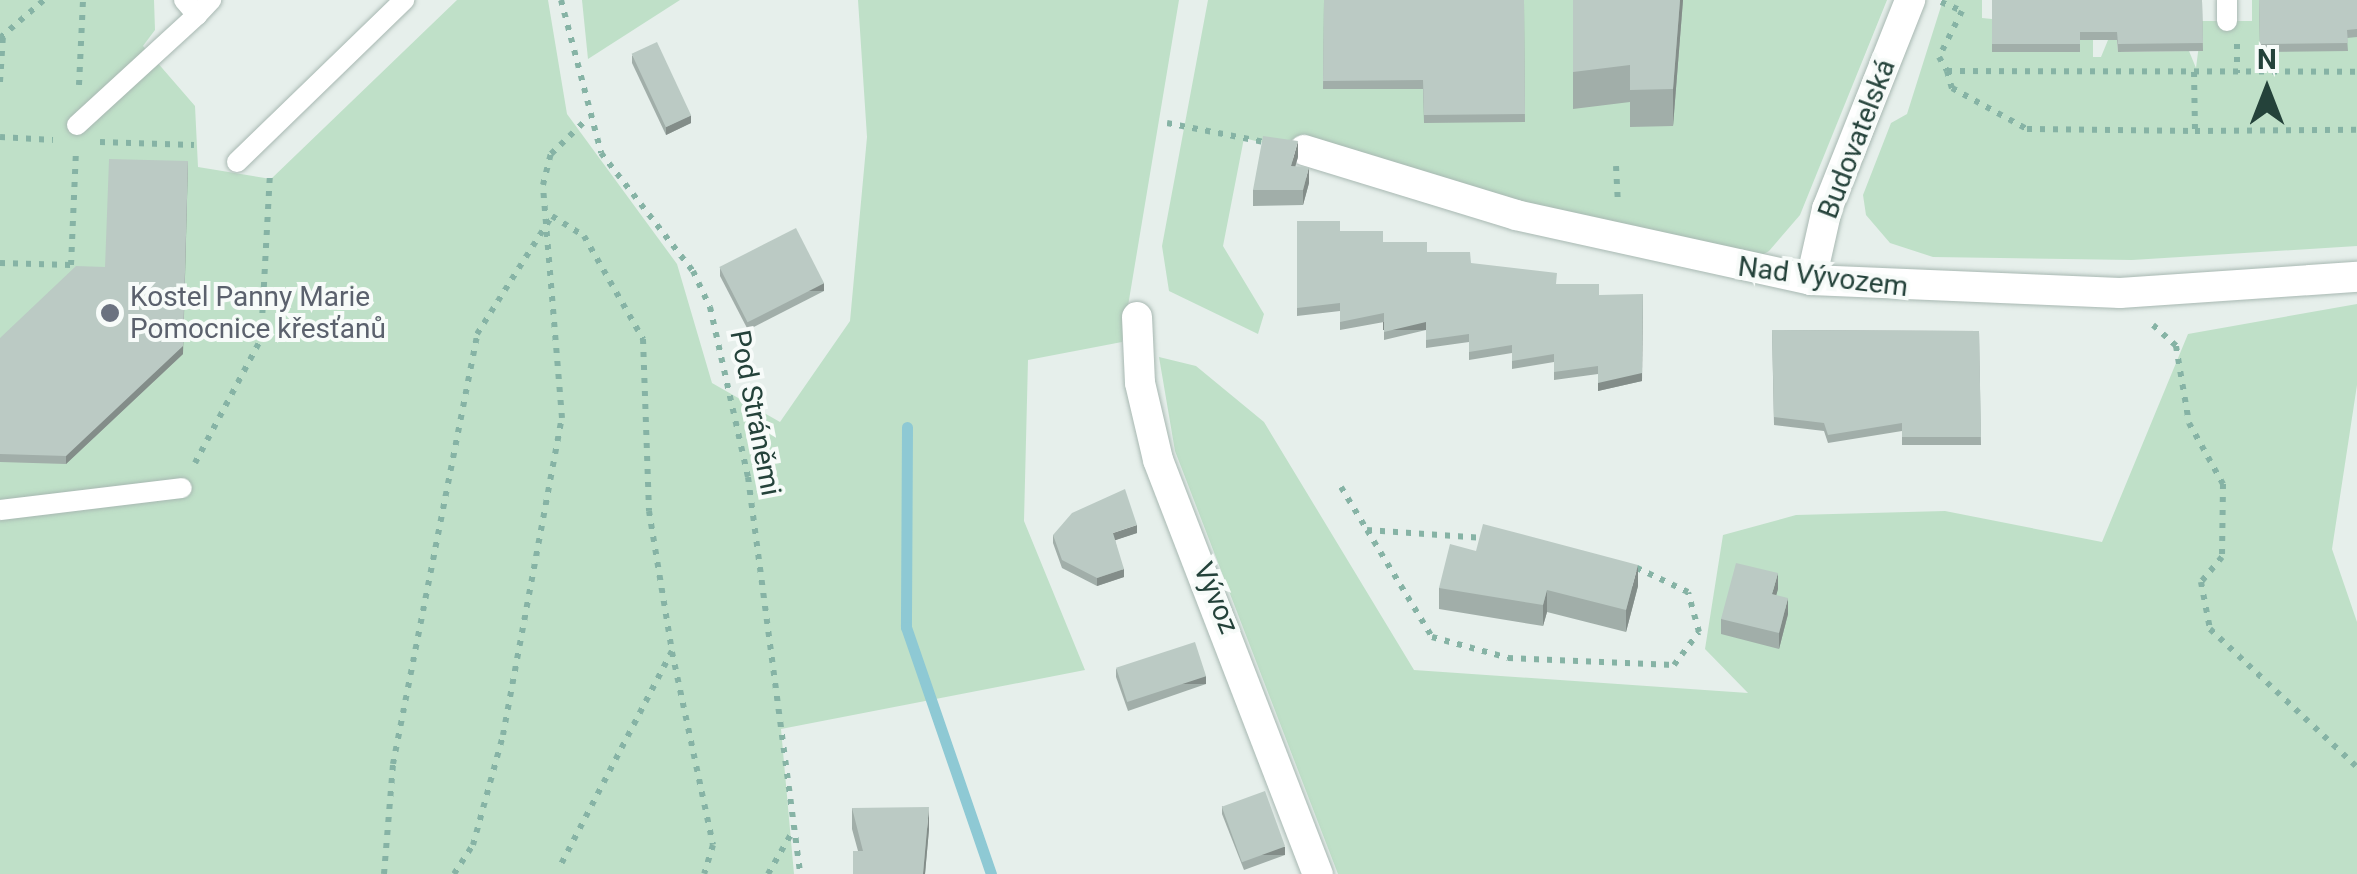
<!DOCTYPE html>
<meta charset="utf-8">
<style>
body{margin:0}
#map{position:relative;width:2357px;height:874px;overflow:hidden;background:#e6efeb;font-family:Roboto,sans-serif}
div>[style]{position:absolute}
.green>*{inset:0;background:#bfe0c8}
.stream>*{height:11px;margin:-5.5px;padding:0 5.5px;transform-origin:5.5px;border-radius:5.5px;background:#8ec9d4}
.path>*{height:6px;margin-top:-3px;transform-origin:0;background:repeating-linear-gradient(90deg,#86b3a5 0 5px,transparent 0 13px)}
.roads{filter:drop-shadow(0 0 2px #a8b8b2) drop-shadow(0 0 2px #a8b8b2)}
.lane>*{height:20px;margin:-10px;padding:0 10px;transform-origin:10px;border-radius:10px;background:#fff}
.street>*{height:30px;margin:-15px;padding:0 15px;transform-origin:15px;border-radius:15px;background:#fff}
.wall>*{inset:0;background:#a1aea9}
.shaded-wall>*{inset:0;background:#838d89;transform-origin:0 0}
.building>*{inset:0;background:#bbcac4;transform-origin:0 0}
.dots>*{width:28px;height:28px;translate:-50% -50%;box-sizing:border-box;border:5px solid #f7fbf9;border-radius:50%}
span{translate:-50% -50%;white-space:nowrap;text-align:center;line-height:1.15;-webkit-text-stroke:8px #f7fbf9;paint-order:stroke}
.street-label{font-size:28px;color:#24423a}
.worship-label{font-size:28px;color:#5b616d}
.left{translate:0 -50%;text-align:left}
.north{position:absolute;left:2217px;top:40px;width:100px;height:100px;-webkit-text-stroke:8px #f7fbf9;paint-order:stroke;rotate:0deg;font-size:28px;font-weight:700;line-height:40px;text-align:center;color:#24423a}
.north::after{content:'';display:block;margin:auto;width:35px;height:45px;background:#24423a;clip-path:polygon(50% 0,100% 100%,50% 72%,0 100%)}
</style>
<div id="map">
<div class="green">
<i style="clip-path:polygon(0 0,154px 0,155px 30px,143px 46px,195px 106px,198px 167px,271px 179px,457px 0,548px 0,567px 114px,677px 264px,712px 383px,780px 422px,850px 321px,867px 137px,858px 0,1179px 0,1122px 342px,1028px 360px,1024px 521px,1085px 670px,781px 729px,794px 874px,0 874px)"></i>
<i style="clip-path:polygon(582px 0,680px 0,588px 59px)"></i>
<i style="clip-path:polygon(1208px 0,1887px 0,1800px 215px,1769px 251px,1740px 268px,1244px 138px,1223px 246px,1264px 314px,1258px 334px,1169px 291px,1162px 246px)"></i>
<i style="clip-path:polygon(1943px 0,1992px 0,1982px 0,1982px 18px,1992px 19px,1992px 52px,2079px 52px,2080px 40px,2093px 40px,2093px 57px,2101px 57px,2108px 40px,2117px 40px,2118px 52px,2189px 51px,2196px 68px,2202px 21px,2252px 21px,2252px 0,2357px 0,2357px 246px,2132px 260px,1933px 257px,1890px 243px,1866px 215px,1863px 195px,1891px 123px,1907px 114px)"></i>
<i style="clip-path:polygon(2357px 304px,2357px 385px,2332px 549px,2357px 622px,2357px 874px,1338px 874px,1175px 451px,1159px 357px,1196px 366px,1264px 422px,1414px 670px,1748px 693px,1705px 649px,1723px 535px,1796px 515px,1945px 511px,2102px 542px,2188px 334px)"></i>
</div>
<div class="stream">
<i style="left:907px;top:427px;width:200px;rotate:90.3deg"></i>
<i style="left:906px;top:627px;width:261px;rotate:71deg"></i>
</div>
<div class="path">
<i style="left:561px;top:0;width:158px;rotate:75.3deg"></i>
<i style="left:601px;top:153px;width:150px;rotate:52.1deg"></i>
<i style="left:693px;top:271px;width:40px;rotate:65deg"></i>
<i style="left:710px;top:307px;width:174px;rotate:77.4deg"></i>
<i style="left:748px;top:477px;width:400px;rotate:82.5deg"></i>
<i style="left:1941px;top:2px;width:23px;rotate:23deg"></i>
<i style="left:1962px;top:11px;width:51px;rotate:116.6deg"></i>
<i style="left:1939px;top:57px;width:16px;rotate:60deg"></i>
<i style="left:1947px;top:71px;width:410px;rotate:0.1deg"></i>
<i style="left:0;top:38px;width:58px;rotate:-40.8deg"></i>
<i style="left:2237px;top:44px;width:29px;rotate:90deg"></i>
<i style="left:1947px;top:71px;width:18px;rotate:74deg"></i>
<i style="left:1952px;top:88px;width:85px;rotate:28.7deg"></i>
<i style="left:2027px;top:129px;width:168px;rotate:0.7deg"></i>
<i style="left:2194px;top:72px;width:59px;rotate:89deg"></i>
<i style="left:2195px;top:131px;width:162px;rotate:-0.4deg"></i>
<i style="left:0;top:82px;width:47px;rotate:-86.3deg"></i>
<i style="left:79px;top:85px;width:85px;rotate:-87.3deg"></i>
<i style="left:1167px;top:123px;width:104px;rotate:11.1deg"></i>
<i style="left:0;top:137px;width:53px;rotate:3.2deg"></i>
<i style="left:100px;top:142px;width:94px;rotate:1.8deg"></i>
<i style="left:1616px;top:166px;width:39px;rotate:87deg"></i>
<i style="left:0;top:263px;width:71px;rotate:1.6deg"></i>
<i style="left:71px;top:265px;width:113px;rotate:-87.5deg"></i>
<i style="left:2153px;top:325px;width:31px;rotate:42deg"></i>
<i style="left:2176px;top:346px;width:78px;rotate:80.4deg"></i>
<i style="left:2189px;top:423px;width:70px;rotate:60.9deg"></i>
<i style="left:2223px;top:484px;width:73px;rotate:90.8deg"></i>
<i style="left:2222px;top:557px;width:33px;rotate:130deg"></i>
<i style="left:2201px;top:582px;width:48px;rotate:79.2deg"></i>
<i style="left:2210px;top:629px;width:202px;rotate:43.2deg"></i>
<i style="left:195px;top:463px;width:140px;rotate:-62deg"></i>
<i style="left:261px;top:339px;width:167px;rotate:-86.9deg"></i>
<i style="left:1341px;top:487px;width:50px;rotate:58.8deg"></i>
<i style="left:1367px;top:530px;width:117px;rotate:3.9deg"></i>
<i style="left:1367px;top:530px;width:125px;rotate:58.7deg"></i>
<i style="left:1432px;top:637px;width:79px;rotate:15.4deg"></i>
<i style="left:1508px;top:658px;width:166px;rotate:2.4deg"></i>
<i style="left:1674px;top:665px;width:41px;rotate:-52.9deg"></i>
<i style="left:1699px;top:632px;width:41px;rotate:-105.4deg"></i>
<i style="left:1688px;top:592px;width:61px;rotate:-154.7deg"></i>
<i style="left:672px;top:652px;width:197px;rotate:78deg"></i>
<i style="left:713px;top:845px;width:30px;rotate:107deg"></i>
<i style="left:384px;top:874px;width:110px;rotate:-85.3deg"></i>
<i style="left:393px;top:764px;width:438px;rotate:-78.9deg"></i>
<i style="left:477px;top:334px;width:140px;rotate:-57.6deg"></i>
<i style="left:552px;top:216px;width:38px;rotate:32deg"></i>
<i style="left:584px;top:236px;width:119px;rotate:60.2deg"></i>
<i style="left:643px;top:339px;width:172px;rotate:88deg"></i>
<i style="left:649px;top:511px;width:142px;rotate:80.7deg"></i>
<i style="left:672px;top:651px;width:245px;rotate:117.5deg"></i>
<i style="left:454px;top:874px;width:35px;rotate:-57deg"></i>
<i style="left:473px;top:845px;width:114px;rotate:-74.7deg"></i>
<i style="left:503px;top:735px;width:322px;rotate:-79.5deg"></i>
<i style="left:562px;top:418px;width:234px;rotate:-94.7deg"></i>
<i style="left:543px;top:185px;width:32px;rotate:-76deg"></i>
<i style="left:551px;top:154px;width:49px;rotate:-44.2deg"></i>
<i style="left:768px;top:874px;width:52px;rotate:-60deg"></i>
</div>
<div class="roads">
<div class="lane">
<i style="left:184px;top:0;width:20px;rotate:49deg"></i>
<i style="left:197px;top:15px;width:21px;rotate:-47deg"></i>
<i style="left:2227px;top:0;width:21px;rotate:90deg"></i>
<i style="left:77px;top:125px;width:163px;rotate:-42.5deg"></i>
<i style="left:237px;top:162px;width:233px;rotate:-44.1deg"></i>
<i style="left:0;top:510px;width:183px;rotate:-6.9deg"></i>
</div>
<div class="street">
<i style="left:1304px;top:150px;width:222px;rotate:17deg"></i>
<i style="left:1516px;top:215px;width:302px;rotate:12.4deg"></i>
<i style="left:1811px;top:280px;width:309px;rotate:2.4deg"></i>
<i style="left:2120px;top:293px;width:238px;rotate:-3.9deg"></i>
<i style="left:1811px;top:280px;width:73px;rotate:-77.3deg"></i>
<i style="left:1827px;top:209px;width:225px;rotate:-68.3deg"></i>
<i style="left:1137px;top:317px;width:66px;rotate:87.4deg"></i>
<i style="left:1140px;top:383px;width:79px;rotate:76.8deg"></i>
<i style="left:1158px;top:460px;width:444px;rotate:68.9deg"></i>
</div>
</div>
<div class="wall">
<i style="clip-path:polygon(1324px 0,1524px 0,1525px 122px,1424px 123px,1423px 89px,1323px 89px)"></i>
<i style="clip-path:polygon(1573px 0,1683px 0,1673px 126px,1630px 127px,1630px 102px,1573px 109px)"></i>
<i style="clip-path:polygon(1992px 0,2202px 0,2203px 51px,2118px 52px,2117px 40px,2080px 40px,2080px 52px,1992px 52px)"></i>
<i style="clip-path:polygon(2259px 0,2357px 0,2357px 37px,2347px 38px,2348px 51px,2260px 52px)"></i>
<i style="clip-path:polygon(632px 55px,691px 123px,666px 135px,632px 63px)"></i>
<i style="clip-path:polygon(1298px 157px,1295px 166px,1309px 183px,1303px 205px,1253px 206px,1253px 190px)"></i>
<i style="clip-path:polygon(1297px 221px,1599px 295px,1642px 381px,1598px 391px,1598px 374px,1554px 380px,1554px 362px,1512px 369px,1512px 353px,1469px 360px,1469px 342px,1426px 348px,1426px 330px,1384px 340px,1384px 322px,1340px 330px,1340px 311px,1297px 316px)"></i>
<i style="clip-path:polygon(720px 268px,824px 291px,748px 330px,720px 276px)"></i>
<i style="clip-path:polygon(1772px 330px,1979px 331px,1981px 445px,1902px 445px,1902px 431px,1828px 443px,1824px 431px,1774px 425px)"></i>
<i style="clip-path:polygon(0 338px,183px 354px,66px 464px,0 462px)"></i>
<i style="clip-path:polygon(1137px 533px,1115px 540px,1124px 577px,1097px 586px,1062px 568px,1053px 543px,1053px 535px)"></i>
<i style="clip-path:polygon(1638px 586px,1626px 632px,1547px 612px,1543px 626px,1439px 609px,1439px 588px)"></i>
<i style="clip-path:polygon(1778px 589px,1776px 595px,1788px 614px,1779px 649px,1721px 634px,1721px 619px)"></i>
<i style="clip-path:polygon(1116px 669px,1206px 684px,1128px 711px,1116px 677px)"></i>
<i style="clip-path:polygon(1222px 806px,1285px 855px,1244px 870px,1222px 814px)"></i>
<i style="clip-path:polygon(852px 808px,929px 829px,925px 874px,853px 874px,858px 851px,852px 829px)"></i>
</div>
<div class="shaded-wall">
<i style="clip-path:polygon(1680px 0,1683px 0,1673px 126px,1673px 89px)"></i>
<i style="clip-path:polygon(691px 115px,691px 123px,666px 135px,666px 127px)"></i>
<i style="clip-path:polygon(1298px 141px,1298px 157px,1291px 181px,1291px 166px)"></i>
<i style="clip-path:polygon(188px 161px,183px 354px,66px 464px,66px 456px)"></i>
<i style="clip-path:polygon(1309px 167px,1309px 183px,1303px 205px,1303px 190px)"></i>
<i style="left:824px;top:283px;width:8px;height:85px;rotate:90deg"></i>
<i style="clip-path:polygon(1643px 294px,1642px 381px,1598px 391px,1598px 383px)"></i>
<i style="left:1426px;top:322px;width:8px;height:43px;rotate:90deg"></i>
<i style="clip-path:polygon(1137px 525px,1137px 533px,1113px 541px,1113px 533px)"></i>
<i style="clip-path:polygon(1638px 565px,1638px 586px,1626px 632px,1626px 610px)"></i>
<i style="clip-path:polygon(1124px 569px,1124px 577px,1097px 586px,1097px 578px)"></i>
<i style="clip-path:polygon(1778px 573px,1778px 589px,1772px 610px,1772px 594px)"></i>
<i style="clip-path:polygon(1547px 590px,1547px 612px,1543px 626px,1543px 605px)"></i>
<i style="clip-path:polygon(1788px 598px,1788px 614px,1779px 649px,1779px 633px)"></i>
<i style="left:1206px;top:676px;width:8px;height:83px;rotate:90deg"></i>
<i style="clip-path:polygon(929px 807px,929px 829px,925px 874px,923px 874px)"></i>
<i style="left:1285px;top:847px;width:8px;height:44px;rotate:90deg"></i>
</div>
<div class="building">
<i style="clip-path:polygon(1324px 0,1524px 0,1525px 114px,1424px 115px,1423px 80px,1323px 81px)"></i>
<i style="clip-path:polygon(1573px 0,1680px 0,1673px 89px,1630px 90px,1630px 65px,1573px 72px)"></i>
<i style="clip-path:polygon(1992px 0,2202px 0,2203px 43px,2118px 44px,2117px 32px,2080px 32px,2080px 44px,1992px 44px)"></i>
<i style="clip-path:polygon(2259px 0,2357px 0,2357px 29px,2347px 30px,2348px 43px,2260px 44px)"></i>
<i style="left:657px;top:42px;width:81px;height:28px;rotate:65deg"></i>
<i style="clip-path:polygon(1263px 136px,1298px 141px,1291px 166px,1309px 167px,1303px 190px,1253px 190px)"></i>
<i style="clip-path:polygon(109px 159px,188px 161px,183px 346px,66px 456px,0 454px,0 338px,76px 266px,105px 267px)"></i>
<i style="clip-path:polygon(1297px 221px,1340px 221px,1340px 231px,1383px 231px,1383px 242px,1427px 242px,1427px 252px,1470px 252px,1471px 263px,1557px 273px,1556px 284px,1599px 284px,1599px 295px,1643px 294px,1642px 373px,1598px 383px,1598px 366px,1554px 372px,1554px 354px,1512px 361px,1512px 345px,1469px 352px,1469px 334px,1426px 340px,1426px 322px,1384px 332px,1384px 313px,1340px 322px,1340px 303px,1297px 308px)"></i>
<i style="left:796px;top:228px;width:62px;height:86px;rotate:63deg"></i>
<i style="clip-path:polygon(1772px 330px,1979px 331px,1981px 437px,1902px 437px,1902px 423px,1828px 435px,1824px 423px,1774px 417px)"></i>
<i style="clip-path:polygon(1125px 489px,1137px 525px,1113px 533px,1124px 569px,1097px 578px,1062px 560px,1053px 535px,1072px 513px)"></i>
<i style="clip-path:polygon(1483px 524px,1638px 565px,1626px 610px,1547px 590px,1543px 605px,1439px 588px,1450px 544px,1476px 551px)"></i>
<i style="clip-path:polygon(1736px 563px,1778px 573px,1772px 594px,1788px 598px,1779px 633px,1721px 619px)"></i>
<i style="left:1195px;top:642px;width:36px;height:83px;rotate:72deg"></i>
<i style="left:1265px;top:791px;width:59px;height:46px;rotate:70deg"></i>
<i style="clip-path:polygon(929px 807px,923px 874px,853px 874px,853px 851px,863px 851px,852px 808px)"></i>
</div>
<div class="dots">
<i style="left:110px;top:313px;background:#6b7280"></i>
</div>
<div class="street-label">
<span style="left:1857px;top:139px;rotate:-69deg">Budovatelská</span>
<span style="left:1823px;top:277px;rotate:7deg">Nad Vývozem</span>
<span style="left:755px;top:413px;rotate:79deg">Pod Stráněmi</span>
<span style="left:1216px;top:598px;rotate:67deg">Vývoz</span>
</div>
<div class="worship-label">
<span class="left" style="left:130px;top:313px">Kostel Panny Marie<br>Pomocnice křesťanů</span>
</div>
<div class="north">N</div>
</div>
